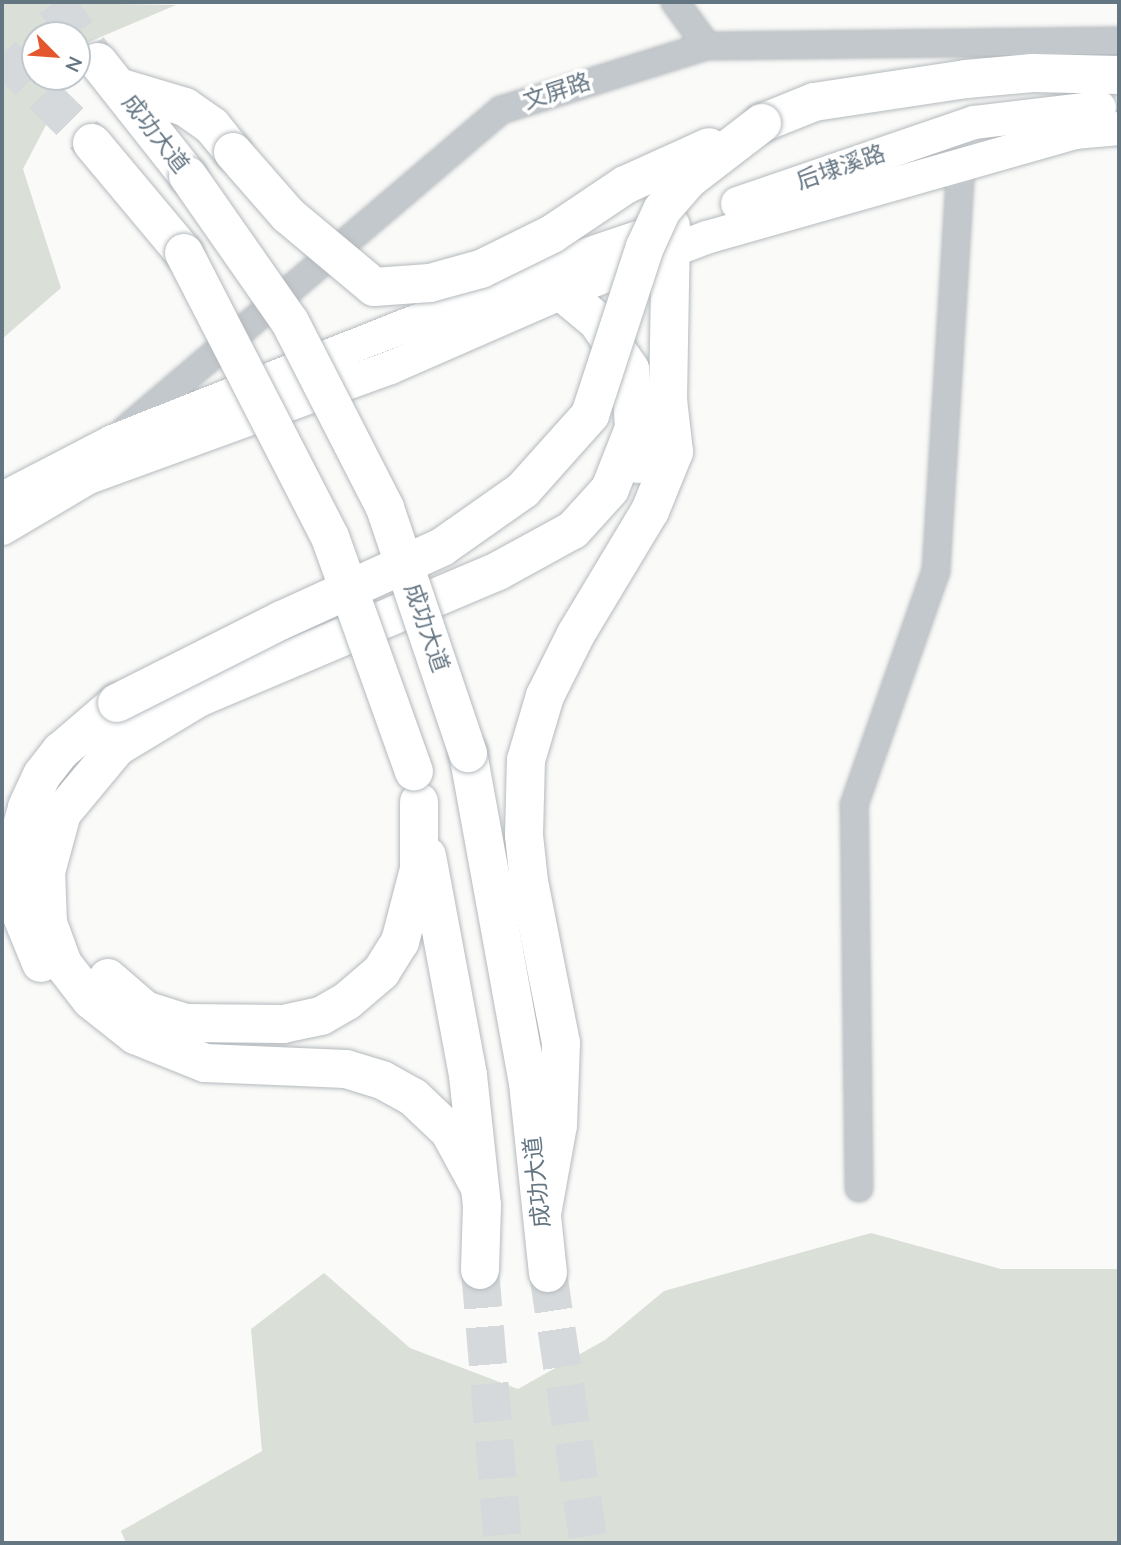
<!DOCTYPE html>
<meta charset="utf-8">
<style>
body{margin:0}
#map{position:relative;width:1121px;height:1545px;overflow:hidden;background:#fafaf8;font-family:"Nunito Sans","Noto Sans SC",sans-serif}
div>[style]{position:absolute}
.green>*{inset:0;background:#dadfd7}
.highway-tunnel>*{height:38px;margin-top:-19px;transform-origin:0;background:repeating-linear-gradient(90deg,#d5d9db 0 38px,transparent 0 57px)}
.roads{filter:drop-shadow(0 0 2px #b5babe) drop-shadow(0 0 2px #b5babe)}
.minor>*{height:26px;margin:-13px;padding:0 13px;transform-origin:13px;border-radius:13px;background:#c3c8cc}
.major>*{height:33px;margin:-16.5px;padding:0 16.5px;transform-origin:16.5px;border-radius:16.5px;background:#fff}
.highway>*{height:38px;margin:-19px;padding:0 19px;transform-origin:19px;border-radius:19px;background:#fff}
.bridges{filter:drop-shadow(0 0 2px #b4b9bd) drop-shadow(0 0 2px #b4b9bd)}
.highway-bridge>*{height:38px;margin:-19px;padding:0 19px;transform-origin:19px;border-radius:19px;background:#fff}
span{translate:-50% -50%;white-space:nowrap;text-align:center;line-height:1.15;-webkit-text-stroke:7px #fff;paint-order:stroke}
.street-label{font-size:23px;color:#657683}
.frame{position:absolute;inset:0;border:4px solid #657683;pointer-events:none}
.north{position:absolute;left:21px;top:21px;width:70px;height:70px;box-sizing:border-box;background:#fff;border:2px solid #c1c8cd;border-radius:50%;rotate:115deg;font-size:19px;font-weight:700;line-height:28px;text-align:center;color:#657683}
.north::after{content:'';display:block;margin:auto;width:24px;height:32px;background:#e4572e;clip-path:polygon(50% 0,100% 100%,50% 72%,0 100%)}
</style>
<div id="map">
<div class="green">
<i style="clip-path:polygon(2px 2px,176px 5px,89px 42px,77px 65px,77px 35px,35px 35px,35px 77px,71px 77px,23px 169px,61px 288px,2px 339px)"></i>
<i style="clip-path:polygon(871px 1233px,1001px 1269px,1119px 1269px,1119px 1543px,126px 1543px,121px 1531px,262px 1451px,251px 1329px,324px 1273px,410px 1348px,518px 1389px,605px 1340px,664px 1291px)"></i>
</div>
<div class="highway-tunnel">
<i style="left:55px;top:2px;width:74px;rotate:54.4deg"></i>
<i style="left:2px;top:55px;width:126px;rotate:44.4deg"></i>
<i style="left:480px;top:1270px;width:274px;rotate:85.2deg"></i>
<i style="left:548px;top:1273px;width:273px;rotate:81.4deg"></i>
</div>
<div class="roads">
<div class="minor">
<i style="left:675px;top:2px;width:54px;rotate:54deg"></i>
<i style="left:125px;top:430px;width:494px;rotate:-40.4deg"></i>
<i style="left:501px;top:110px;width:216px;rotate:-17.3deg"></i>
<i style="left:707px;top:46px;width:412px;rotate:-0.7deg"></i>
<i style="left:859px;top:1188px;width:383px;rotate:-90.7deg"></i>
<i style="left:854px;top:805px;width:248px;rotate:-70.7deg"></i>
<i style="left:936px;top:571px;width:409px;rotate:-86.5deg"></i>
</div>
<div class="major">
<i style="left:737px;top:203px;width:250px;rotate:-18.9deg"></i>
<i style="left:974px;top:122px;width:126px;rotate:-6.8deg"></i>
<i style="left:2px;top:498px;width:124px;rotate:-27.4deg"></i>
<i style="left:112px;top:441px;width:492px;rotate:-21.6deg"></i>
<i style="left:569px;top:260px;width:107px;rotate:-18.6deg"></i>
<i style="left:2px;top:528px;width:100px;rotate:-30.7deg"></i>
<i style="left:88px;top:477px;width:321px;rotate:-20deg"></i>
<i style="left:390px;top:367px;width:188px;rotate:-23.6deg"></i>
<i style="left:562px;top:292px;width:154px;rotate:-20.9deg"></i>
<i style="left:706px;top:237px;width:383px;rotate:-15.9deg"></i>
<i style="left:1074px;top:132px;width:45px;rotate:-5.1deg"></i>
</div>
<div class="highway">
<i style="left:98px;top:62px;width:145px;rotate:51.7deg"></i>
<i style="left:118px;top:87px;width:70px;rotate:16.6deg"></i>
<i style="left:185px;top:107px;width:33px;rotate:35deg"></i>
<i style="left:212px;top:126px;width:33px;rotate:51deg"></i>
<i style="left:762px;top:123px;width:56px;rotate:-22deg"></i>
<i style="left:814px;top:102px;width:154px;rotate:-8.6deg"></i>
<i style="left:966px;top:79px;width:67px;rotate:-5.1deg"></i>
<i style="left:1033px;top:73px;width:86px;rotate:1.3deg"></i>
<i style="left:92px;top:143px;width:143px;rotate:50.1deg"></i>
<i style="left:638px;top:464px;width:71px;rotate:-64.9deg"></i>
<i style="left:468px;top:753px;width:335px;rotate:79.7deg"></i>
<i style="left:528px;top:1083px;width:191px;rotate:84deg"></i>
<i style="left:427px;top:856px;width:223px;rotate:79.4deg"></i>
<i style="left:468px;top:1075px;width:131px;rotate:83.9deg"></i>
<i style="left:482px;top:1205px;width:65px;rotate:91.8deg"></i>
<i style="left:41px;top:963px;width:61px;rotate:-112.3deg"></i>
<i style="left:18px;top:907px;width:64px;rotate:-90.9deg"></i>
<i style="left:17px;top:843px;width:37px;rotate:-74deg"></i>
<i style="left:27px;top:807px;width:35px;rotate:-65deg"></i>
<i style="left:42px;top:775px;width:31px;rotate:-52deg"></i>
<i style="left:61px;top:751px;width:74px;rotate:-40.6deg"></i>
<i style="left:108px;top:978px;width:49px;rotate:40.9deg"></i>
<i style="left:145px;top:1010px;width:43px;rotate:17.6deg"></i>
<i style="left:186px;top:1023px;width:97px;rotate:0.6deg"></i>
<i style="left:283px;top:1024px;width:39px;rotate:-12deg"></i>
<i style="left:321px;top:1016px;width:30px;rotate:-30deg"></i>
<i style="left:347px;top:1001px;width:45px;rotate:-40.5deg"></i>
<i style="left:381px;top:972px;width:36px;rotate:-58deg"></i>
<i style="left:400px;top:942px;width:75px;rotate:-75.4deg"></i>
<i style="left:419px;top:869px;width:67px;rotate:-90deg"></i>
<i style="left:479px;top:1186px;width:63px;rotate:-118.6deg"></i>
<i style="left:449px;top:1131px;width:50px;rotate:-136.6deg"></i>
<i style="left:413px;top:1097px;width:35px;rotate:-151deg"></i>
<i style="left:382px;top:1080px;width:38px;rotate:-163deg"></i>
<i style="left:346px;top:1069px;width:141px;rotate:-177.6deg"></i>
<i style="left:205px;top:1063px;width:75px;rotate:-158.2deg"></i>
<i style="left:135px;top:1035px;width:56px;rotate:-141.5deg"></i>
<i style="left:91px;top:1000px;width:46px;rotate:-127.9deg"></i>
<i style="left:63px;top:964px;width:44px;rotate:-110.1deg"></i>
<i style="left:48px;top:923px;width:51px;rotate:-92.2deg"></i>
<i style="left:46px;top:872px;width:61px;rotate:-74.8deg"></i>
<i style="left:62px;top:813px;width:86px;rotate:-50.2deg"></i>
<i style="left:117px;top:747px;width:97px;rotate:-31.1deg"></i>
<i style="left:200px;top:697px;width:324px;rotate:-22.9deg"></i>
<i style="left:498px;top:571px;width:85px;rotate:-28.7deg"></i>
<i style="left:573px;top:530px;width:55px;rotate:-47.9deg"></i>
<i style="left:610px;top:489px;width:66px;rotate:-68.5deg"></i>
<i style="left:634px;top:428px;width:59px;rotate:-93.9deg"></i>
<i style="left:630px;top:369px;width:58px;rotate:-124.5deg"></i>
<i style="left:597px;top:321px;width:45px;rotate:-140.4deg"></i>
<i style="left:542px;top:1214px;width:90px;rotate:-79.8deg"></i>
<i style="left:558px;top:1125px;width:82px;rotate:-87.9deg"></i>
<i style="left:561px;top:1043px;width:164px;rotate:-101.2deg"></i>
<i style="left:529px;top:882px;width:47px;rotate:-96.1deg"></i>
<i style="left:524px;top:835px;width:75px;rotate:-88.5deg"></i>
<i style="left:526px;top:760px;width:67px;rotate:-73.5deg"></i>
<i style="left:545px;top:696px;width:69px;rotate:-63.4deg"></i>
<i style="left:576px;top:634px;width:144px;rotate:-59deg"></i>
<i style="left:650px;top:511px;width:64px;rotate:-67.9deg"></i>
<i style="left:674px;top:452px;width:52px;rotate:-96.6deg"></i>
<i style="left:668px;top:400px;width:174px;rotate:-89deg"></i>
</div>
</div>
<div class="bridges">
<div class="highway-bridge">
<i style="left:233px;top:152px;width:84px;rotate:48.9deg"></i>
<i style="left:288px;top:215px;width:112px;rotate:39.9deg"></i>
<i style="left:374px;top:287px;width:56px;rotate:-4.1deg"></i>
<i style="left:430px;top:283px;width:53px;rotate:-15.4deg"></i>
<i style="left:481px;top:269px;width:79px;rotate:-26.2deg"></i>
<i style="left:552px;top:234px;width:88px;rotate:-33.9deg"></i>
<i style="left:625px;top:185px;width:92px;rotate:-24.3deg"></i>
<i style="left:188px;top:176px;width:178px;rotate:55.1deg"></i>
<i style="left:290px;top:322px;width:209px;rotate:62.9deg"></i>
<i style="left:385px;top:508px;width:259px;rotate:71.3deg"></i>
<i style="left:184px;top:253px;width:319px;rotate:62.8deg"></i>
<i style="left:330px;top:537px;width:249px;rotate:70.3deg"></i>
<i style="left:117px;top:703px;width:185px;rotate:-26.7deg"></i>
<i style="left:282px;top:620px;width:176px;rotate:-24.5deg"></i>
<i style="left:442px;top:547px;width:99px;rotate:-35.1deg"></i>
<i style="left:523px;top:490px;width:101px;rotate:-48.2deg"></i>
<i style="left:590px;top:415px;width:177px;rotate:-71.9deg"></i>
<i style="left:645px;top:247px;width:41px;rotate:-65.3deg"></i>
<i style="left:662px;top:210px;width:41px;rotate:-48.9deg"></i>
<i style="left:689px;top:179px;width:92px;rotate:-37.5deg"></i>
</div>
</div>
<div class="street-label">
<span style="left:557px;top:92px;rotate:-18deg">文屏路</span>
<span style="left:155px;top:134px;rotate:52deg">成功大道</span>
<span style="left:841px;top:168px;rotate:-19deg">后埭溪路</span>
<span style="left:426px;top:628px;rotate:71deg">成功大道</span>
<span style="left:538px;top:1182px;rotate:-96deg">成功大道</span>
</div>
<div class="frame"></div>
<div class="north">N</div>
</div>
